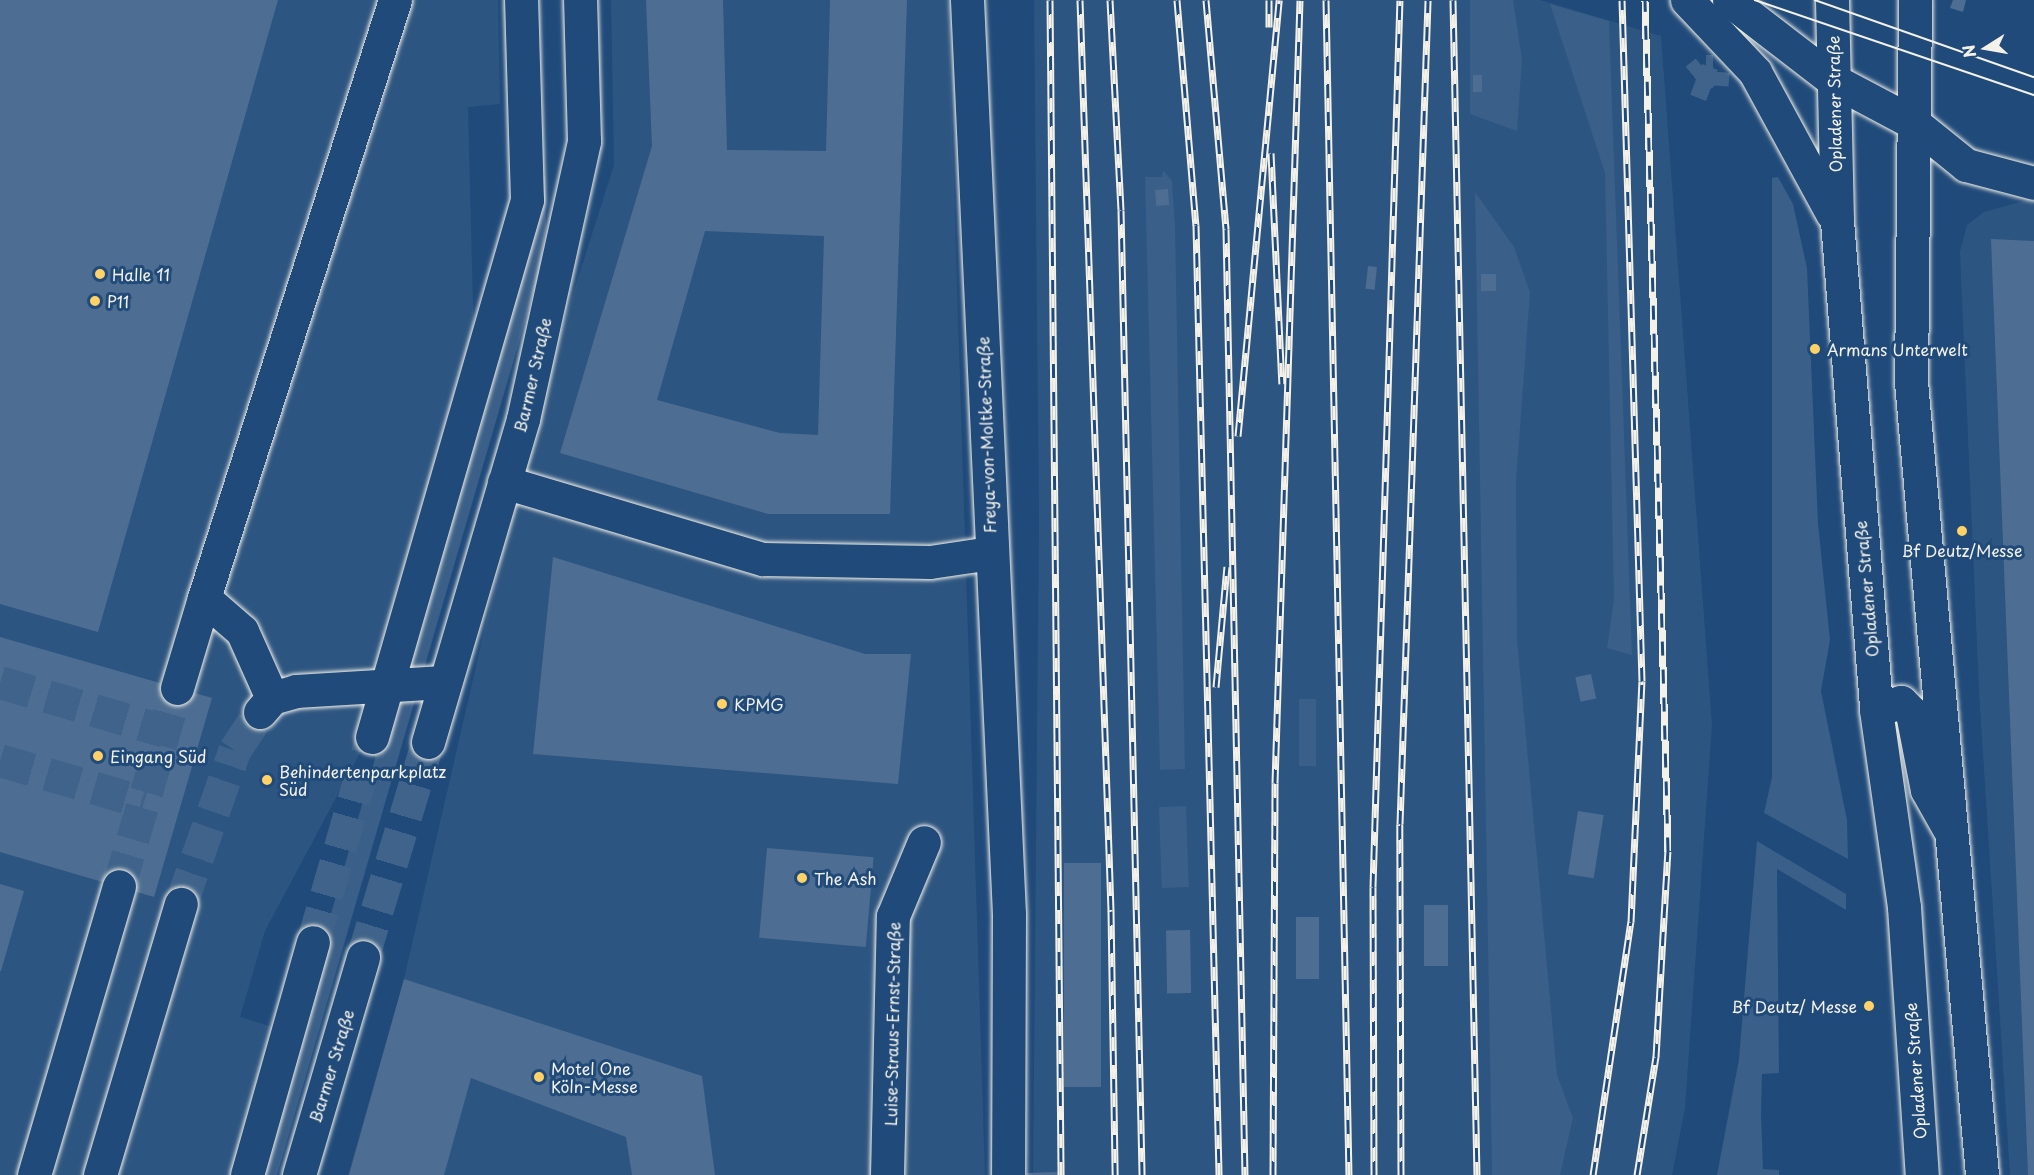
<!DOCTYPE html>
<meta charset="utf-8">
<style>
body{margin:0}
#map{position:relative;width:2034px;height:1175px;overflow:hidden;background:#1f4a7a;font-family:"Playpen Sans",sans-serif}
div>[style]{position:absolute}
.built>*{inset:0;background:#2d5581}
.green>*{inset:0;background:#3a5f88;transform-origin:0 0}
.building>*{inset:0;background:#4d6e92;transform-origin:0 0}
.minor-tunnel>*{height:33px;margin-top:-16.5px;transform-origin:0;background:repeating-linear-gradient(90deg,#3f638a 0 33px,transparent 0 49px)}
.roads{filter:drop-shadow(0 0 2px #f4f1e8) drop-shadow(0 0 2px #f4f1e8)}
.minor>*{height:33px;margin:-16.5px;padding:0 16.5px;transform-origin:16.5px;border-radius:16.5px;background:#1f4a7a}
.major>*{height:33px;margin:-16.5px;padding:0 16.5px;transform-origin:16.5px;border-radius:16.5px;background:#1f4a7a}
.tram>*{height:1.5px;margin:-0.75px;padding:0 0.75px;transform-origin:0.75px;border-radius:0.75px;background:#f4f1e8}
.rail>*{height:7px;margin-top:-3.5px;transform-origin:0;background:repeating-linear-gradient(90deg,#1f4a7a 0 14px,#f4f1e8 0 28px);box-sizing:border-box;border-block:2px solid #f4f1e8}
.dots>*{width:16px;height:16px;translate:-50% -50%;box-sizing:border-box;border:3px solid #1f4a7a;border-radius:50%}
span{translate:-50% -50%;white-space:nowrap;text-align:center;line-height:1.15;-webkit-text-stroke:6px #1f4a7a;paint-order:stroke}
.street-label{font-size:16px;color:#f4f1e8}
.poi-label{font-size:16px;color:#f4f1e8}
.left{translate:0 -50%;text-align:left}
.right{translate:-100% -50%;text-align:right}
.north{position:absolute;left:1956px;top:18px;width:60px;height:60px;-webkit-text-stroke:4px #1f4a7a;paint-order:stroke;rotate:259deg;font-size:16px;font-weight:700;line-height:24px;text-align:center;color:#f4f1e8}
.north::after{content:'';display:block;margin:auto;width:21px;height:27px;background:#f4f1e8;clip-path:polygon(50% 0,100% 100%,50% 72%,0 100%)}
</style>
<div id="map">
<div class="built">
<i style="clip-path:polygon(0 0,498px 0,500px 104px,468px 107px,474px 346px,369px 736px,265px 931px,240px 1017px,276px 1028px,234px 1175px,0 1175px)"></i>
<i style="clip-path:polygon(611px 0,948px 0,985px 1175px,348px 1175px,404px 979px,532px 423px,614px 165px)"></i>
<i style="clip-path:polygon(1034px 0,1540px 0,1661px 36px,1712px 725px,1685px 1108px,1672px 1175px,1033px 1175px,1039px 521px)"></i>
<i style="clip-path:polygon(2034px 198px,2034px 1175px,2010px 1175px,1979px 691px,1960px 252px,1967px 225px,1984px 212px)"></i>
</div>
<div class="green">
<i style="clip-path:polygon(1470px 0,1513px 0,1522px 59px,1517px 131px,1470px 114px)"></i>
<i style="clip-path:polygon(1550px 4px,1609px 21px,1632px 655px,1607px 648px,1614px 600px,1605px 173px)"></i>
<i style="clip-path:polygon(1163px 170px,1172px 181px,1175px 226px,1185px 769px,1160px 770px,1145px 177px,1162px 177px)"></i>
<i style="clip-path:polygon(540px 176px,545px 176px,546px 227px,539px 273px,277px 1175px,257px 1175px)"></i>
<i style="clip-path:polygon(1778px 177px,1793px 204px,1807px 268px,1818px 523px,1830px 640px,1821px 691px,1847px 820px,1848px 859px,1764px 813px,1772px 777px,1772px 178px)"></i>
<i style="clip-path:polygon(1475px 192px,1514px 247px,1530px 292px,1516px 482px,1517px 639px,1557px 1075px,1573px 1118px,1560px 1175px,1492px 1175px)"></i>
<i style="left:1299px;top:699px;width:17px;height:67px"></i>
<i style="left:1186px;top:806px;width:81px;height:27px;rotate:88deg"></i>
<i style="clip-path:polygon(1757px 841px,1846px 894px,1846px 910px,1777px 869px,1779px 1073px,1762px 1074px,1761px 1114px,1763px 1169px,1779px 1170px,1779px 1175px,1717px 1175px,1739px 1059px)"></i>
</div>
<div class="building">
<i style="clip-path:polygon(0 0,278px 0,98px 632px,0 604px)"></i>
<i style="clip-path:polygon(evenodd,646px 0,723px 0,727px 150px,826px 151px,830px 0,907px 0,890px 514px,768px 514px,560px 453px,652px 146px,646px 0,705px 231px,824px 236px,818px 435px,780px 433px,657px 400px,705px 231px)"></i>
<i style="clip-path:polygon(1953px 0,1966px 0,1963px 12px,1950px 8px)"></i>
<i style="left:1473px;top:75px;width:9px;height:17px"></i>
<i style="left:1168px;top:189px;width:16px;height:13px;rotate:86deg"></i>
<i style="clip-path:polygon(1991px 239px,2034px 241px,2034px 1175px,2028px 1175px)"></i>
<i style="left:1368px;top:266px;width:9px;height:23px;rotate:6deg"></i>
<i style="left:1481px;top:274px;width:15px;height:17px"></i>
<i style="clip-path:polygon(553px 557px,865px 654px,911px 654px,898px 784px,533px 754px)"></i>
<i style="clip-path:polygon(0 637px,212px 698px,154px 897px,0 852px)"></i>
<i style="left:1591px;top:674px;width:25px;height:16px;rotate:78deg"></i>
<i style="left:1578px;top:811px;width:26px;height:64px;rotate:9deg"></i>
<i style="left:767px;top:848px;width:107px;height:90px;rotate:5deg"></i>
<i style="left:1064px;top:863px;width:37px;height:224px"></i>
<i style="clip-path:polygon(0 884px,24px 891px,1px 971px,0 971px)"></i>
<i style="left:1424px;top:905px;width:24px;height:61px"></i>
<i style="left:1296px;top:917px;width:23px;height:62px"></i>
<i style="left:1190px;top:930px;width:63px;height:24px;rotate:89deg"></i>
<i style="clip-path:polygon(404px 979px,702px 1076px,715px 1175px,632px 1175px,626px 1137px,471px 1078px,444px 1175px,349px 1175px)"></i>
<i style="clip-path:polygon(1060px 1172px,1060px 1175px,1027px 1175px,1027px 1173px)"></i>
</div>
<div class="minor-tunnel">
<i style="left:1706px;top:71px;width:7px"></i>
<i style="left:1713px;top:71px;width:14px;rotate:94deg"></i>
<i style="left:1712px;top:85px;width:17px;rotate:-159deg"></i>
<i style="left:1696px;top:79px;width:13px;rotate:-39deg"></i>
<i style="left:0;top:682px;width:172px;rotate:16.5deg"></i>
<i style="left:0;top:760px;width:150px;rotate:16.3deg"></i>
<i style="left:119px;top:886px;width:206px;rotate:-73.7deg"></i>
<i style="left:181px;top:904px;width:163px;rotate:-70.7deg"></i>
<i style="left:235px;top:750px;width:45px;rotate:-56.7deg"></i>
<i style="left:313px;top:942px;width:213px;rotate:-73.9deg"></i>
<i style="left:363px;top:957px;width:225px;rotate:-73.2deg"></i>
</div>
<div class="roads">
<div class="minor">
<i style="left:967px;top:0;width:915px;rotate:87.37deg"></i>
<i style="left:1009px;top:914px;width:261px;rotate:90.2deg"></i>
<i style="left:504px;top:482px;width:270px;rotate:16.6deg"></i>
<i style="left:763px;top:559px;width:167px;rotate:1deg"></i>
<i style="left:930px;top:562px;width:62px;rotate:-8.4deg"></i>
<i style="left:177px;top:688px;width:94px;rotate:-73.3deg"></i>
<i style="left:272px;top:698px;width:73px;rotate:-114.1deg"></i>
<i style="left:242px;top:631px;width:50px;rotate:-139deg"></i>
<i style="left:204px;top:598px;width:628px;rotate:-72.29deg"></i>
<i style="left:260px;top:712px;width:18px;rotate:-49deg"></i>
<i style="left:272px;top:698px;width:25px;rotate:-16deg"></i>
<i style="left:296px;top:691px;width:147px;rotate:-3.5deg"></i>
<i style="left:372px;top:737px;width:559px;rotate:-73.9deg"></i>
<i style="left:527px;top:200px;width:200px;rotate:-91.7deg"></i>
<i style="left:428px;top:742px;width:337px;rotate:-73.6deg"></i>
<i style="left:523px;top:419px;width:285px;rotate:-77.6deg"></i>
<i style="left:584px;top:141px;width:141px;rotate:-91.6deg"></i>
<i style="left:34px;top:1175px;width:301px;rotate:-73.6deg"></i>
<i style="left:100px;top:1175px;width:283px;rotate:-73.4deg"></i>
<i style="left:247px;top:1175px;width:242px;rotate:-74.2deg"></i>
<i style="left:299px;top:1175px;width:227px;rotate:-73.6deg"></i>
<i style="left:887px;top:1175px;width:259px;rotate:-88.7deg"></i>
<i style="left:893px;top:916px;width:80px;rotate:-67.3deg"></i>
</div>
<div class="major">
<i style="left:1687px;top:0;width:99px;rotate:46.6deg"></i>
<i style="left:1755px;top:72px;width:161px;rotate:61.4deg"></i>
<i style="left:1729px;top:0;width:131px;rotate:37.6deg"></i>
<i style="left:1833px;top:80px;width:92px;rotate:28deg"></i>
<i style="left:1914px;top:123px;width:67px;rotate:38.9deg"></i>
<i style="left:1966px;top:165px;width:70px;rotate:14.8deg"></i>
<i style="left:1832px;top:0;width:221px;rotate:88.7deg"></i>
<i style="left:1837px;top:221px;width:491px;rotate:85.4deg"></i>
<i style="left:1876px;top:710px;width:199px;rotate:81.9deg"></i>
<i style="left:1904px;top:907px;width:269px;rotate:86.2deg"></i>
<i style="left:1915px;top:0;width:382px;rotate:90.6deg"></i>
<i style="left:1911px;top:382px;width:796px;rotate:84.88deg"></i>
<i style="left:1876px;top:710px;width:26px;rotate:-18deg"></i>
<i style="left:1901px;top:702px;width:16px;rotate:45deg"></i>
<i style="left:1912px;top:713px;width:78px;rotate:79deg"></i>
<i style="left:1927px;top:790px;width:45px;rotate:60.6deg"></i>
</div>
</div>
<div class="tram">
<i style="left:1755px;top:0;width:295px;rotate:18.8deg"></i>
<i style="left:1815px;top:0;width:232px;rotate:19.4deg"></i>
</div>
<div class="rail">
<i style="left:1050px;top:0;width:1175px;rotate:89.46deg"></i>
<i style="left:1080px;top:0;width:912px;rotate:88.05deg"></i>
<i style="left:1111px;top:911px;width:264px;rotate:89.1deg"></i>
<i style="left:1110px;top:0;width:210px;rotate:87deg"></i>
<i style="left:1121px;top:210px;width:965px;rotate:88.75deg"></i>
<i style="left:1177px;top:0;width:226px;rotate:85.2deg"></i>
<i style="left:1196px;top:225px;width:950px;rotate:88.61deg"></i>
<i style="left:1206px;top:0;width:230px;rotate:85deg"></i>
<i style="left:1226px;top:229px;width:946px;rotate:88.85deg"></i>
<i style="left:1269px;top:0;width:27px;rotate:90deg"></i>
<i style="left:1326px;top:0;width:1175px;rotate:88.88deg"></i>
<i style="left:1453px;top:0;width:1175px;rotate:88.83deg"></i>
<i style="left:1271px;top:153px;width:231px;rotate:87.3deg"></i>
<i style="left:1238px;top:436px;width:438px;rotate:-84.6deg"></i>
<i style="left:1216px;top:687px;width:121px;rotate:-84.8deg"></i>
<i style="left:1273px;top:1175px;width:392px;rotate:-89.7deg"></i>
<i style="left:1275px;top:783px;width:783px;rotate:-88.17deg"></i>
<i style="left:1374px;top:1175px;width:288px;rotate:-90.2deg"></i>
<i style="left:1373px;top:887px;width:887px;rotate:-88.26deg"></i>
<i style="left:1401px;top:1175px;width:351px;rotate:-90.2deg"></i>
<i style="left:1400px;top:824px;width:824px;rotate:-88.05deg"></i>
<i style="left:1593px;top:1175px;width:256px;rotate:-81.5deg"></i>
<i style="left:1631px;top:922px;width:241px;rotate:-87.4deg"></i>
<i style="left:1642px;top:681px;width:681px;rotate:-91.68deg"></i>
<i style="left:1637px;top:1175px;width:120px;rotate:-80.9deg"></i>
<i style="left:1656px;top:1057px;width:206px;rotate:-86.7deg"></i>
<i style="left:1668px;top:851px;width:851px;rotate:-91.55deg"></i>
</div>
<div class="dots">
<i style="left:100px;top:274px;background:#ffd166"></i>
<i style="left:95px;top:301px;background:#ffd166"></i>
<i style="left:1815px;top:349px;background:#ffd166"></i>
<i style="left:1962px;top:531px;background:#ffd166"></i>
<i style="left:722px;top:704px;background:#ffd166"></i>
<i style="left:98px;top:756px;background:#ffd166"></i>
<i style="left:267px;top:780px;background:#ffd166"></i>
<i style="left:802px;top:878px;background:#ffd166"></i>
<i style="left:1869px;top:1006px;background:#ffd166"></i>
<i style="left:539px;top:1077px;background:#ffd166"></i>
</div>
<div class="street-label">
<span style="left:1834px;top:104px;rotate:-91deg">Opladener Straße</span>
<span style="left:532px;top:375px;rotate:-77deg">Barmer Straße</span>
<span style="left:986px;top:435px;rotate:-92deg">Freya-von-Moltke-Straße</span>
<span style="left:1866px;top:589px;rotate:-95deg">Opladener Straße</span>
<span style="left:892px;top:1024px;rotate:-89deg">Luise-Straus-Ernst-Straße</span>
<span style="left:331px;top:1066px;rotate:-73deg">Barmer Straße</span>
<span style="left:1915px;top:1071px;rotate:-94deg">Opladener Straße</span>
</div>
<div class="poi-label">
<span class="left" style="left:112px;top:274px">Halle 11</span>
<span class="left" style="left:107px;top:301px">P11</span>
<span class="left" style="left:1827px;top:349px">Armans Unterwelt</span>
<span style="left:1962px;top:550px">Bf Deutz/Messe</span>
<span class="left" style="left:734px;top:704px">KPMG</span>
<span class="left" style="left:110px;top:756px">Eingang Süd</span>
<span class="left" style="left:279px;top:780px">Behindertenparkplatz<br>Süd</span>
<span class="left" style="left:814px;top:878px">The Ash</span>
<span class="right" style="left:1857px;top:1006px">Bf Deutz/ Messe</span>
<span class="left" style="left:551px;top:1077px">Motel One<br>Köln-Messe</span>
</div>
<div class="north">N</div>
</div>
